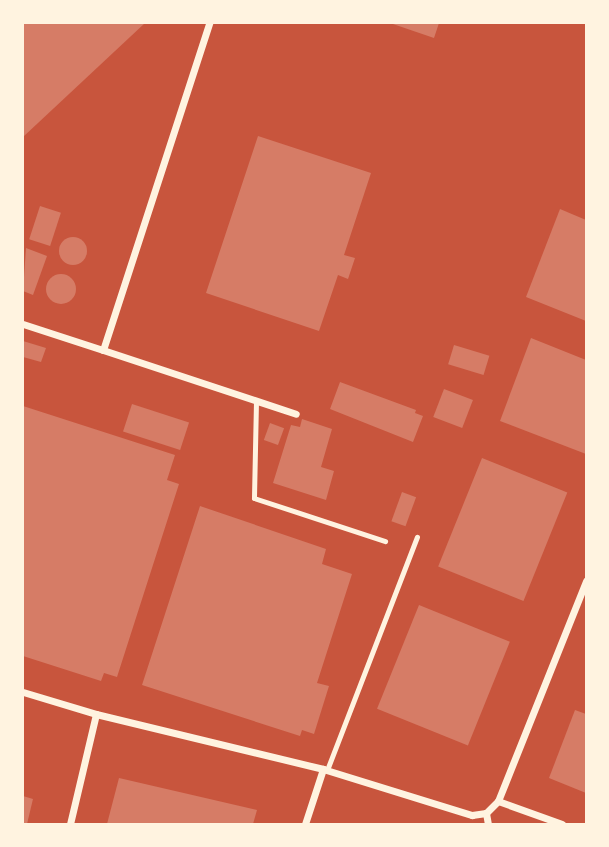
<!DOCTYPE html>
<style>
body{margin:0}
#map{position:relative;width:609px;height:847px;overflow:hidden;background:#c8553d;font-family:"Public Sans",sans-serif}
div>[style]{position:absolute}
.building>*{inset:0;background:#d67c66;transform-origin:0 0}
.round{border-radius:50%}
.service>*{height:5px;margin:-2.5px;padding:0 2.5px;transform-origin:2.5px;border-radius:2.5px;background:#fff3e0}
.minor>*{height:7px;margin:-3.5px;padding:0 3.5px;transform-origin:3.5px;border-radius:3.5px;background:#fff3e0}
span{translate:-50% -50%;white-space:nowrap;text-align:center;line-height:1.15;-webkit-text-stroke:7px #fff3e0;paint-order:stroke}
.frame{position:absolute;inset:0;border:24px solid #fff3e0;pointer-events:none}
</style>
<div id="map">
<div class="building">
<i style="clip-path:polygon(23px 23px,145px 23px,23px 137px)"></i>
<i style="clip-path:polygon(390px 23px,439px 23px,434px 38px)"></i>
<i style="clip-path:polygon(258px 136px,371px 173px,344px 255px,355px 258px,348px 279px,338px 275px,319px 331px,206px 293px)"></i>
<i style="left:40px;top:206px;width:22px;height:35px;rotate:18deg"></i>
<i style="clip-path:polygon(560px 209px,586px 220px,586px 321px,526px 297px)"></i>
<i class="round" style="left:59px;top:237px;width:28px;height:28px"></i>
<i style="clip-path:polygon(26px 248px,47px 256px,33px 295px,23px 291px)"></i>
<i class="round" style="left:46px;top:274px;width:30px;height:30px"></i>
<i style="clip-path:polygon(531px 338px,586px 360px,586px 454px,500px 421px)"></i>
<i style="clip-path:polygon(23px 341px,46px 348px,41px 362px,23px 357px)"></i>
<i style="left:454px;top:345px;width:37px;height:20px;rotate:17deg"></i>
<i style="clip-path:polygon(340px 382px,416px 410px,415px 413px,423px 416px,413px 442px,330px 409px)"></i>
<i style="left:444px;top:389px;width:31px;height:30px;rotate:21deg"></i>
<i style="left:132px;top:404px;width:60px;height:29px;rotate:18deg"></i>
<i style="clip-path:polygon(23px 406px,175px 455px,167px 480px,179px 484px,117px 677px,104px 673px,101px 681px,23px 656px)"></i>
<i style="clip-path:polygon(302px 419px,332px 429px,321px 467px,334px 471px,326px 500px,273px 483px,291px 425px,300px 427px)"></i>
<i style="left:270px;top:423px;width:15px;height:18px;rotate:20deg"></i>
<i style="left:482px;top:458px;width:92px;height:117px;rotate:22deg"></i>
<i style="left:402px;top:492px;width:15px;height:31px;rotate:20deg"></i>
<i style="clip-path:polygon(200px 506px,326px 549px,322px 564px,352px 574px,317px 683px,329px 686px,314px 734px,302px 730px,300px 736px,142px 685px)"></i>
<i style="left:419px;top:605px;width:98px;height:112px;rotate:22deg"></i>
<i style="clip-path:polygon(575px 710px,586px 714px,586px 793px,549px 778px)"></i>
<i style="clip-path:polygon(119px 778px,257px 810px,253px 824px,107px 824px)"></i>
<i style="clip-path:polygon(23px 796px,33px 799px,27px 824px,23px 824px)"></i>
</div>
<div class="service">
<i style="left:256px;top:401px;width:97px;rotate:91.2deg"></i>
<i style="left:254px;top:498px;width:138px;rotate:18.2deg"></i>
<i style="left:327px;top:770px;width:250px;rotate:-68.9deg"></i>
</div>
<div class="minor">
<i style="left:23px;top:324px;width:84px;rotate:18deg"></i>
<i style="left:103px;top:350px;width:344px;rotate:-72deg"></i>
<i style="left:103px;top:350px;width:203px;rotate:18.3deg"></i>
<i style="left:23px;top:692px;width:76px;rotate:16.8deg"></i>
<i style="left:96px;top:714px;width:234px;rotate:13.6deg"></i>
<i style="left:323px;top:769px;width:156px;rotate:17.2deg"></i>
<i style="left:472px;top:815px;width:14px;rotate:-8deg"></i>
<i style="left:486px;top:813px;width:17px;rotate:-45deg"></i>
<i style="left:498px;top:801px;width:237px;rotate:-68.2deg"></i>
<i style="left:498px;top:801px;width:68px;rotate:19.8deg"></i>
<i style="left:486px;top:813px;width:11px;rotate:80deg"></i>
<i style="left:70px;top:824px;width:113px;rotate:-76.7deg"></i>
<i style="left:305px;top:824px;width:58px;rotate:-71.9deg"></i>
</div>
<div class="frame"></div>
</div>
